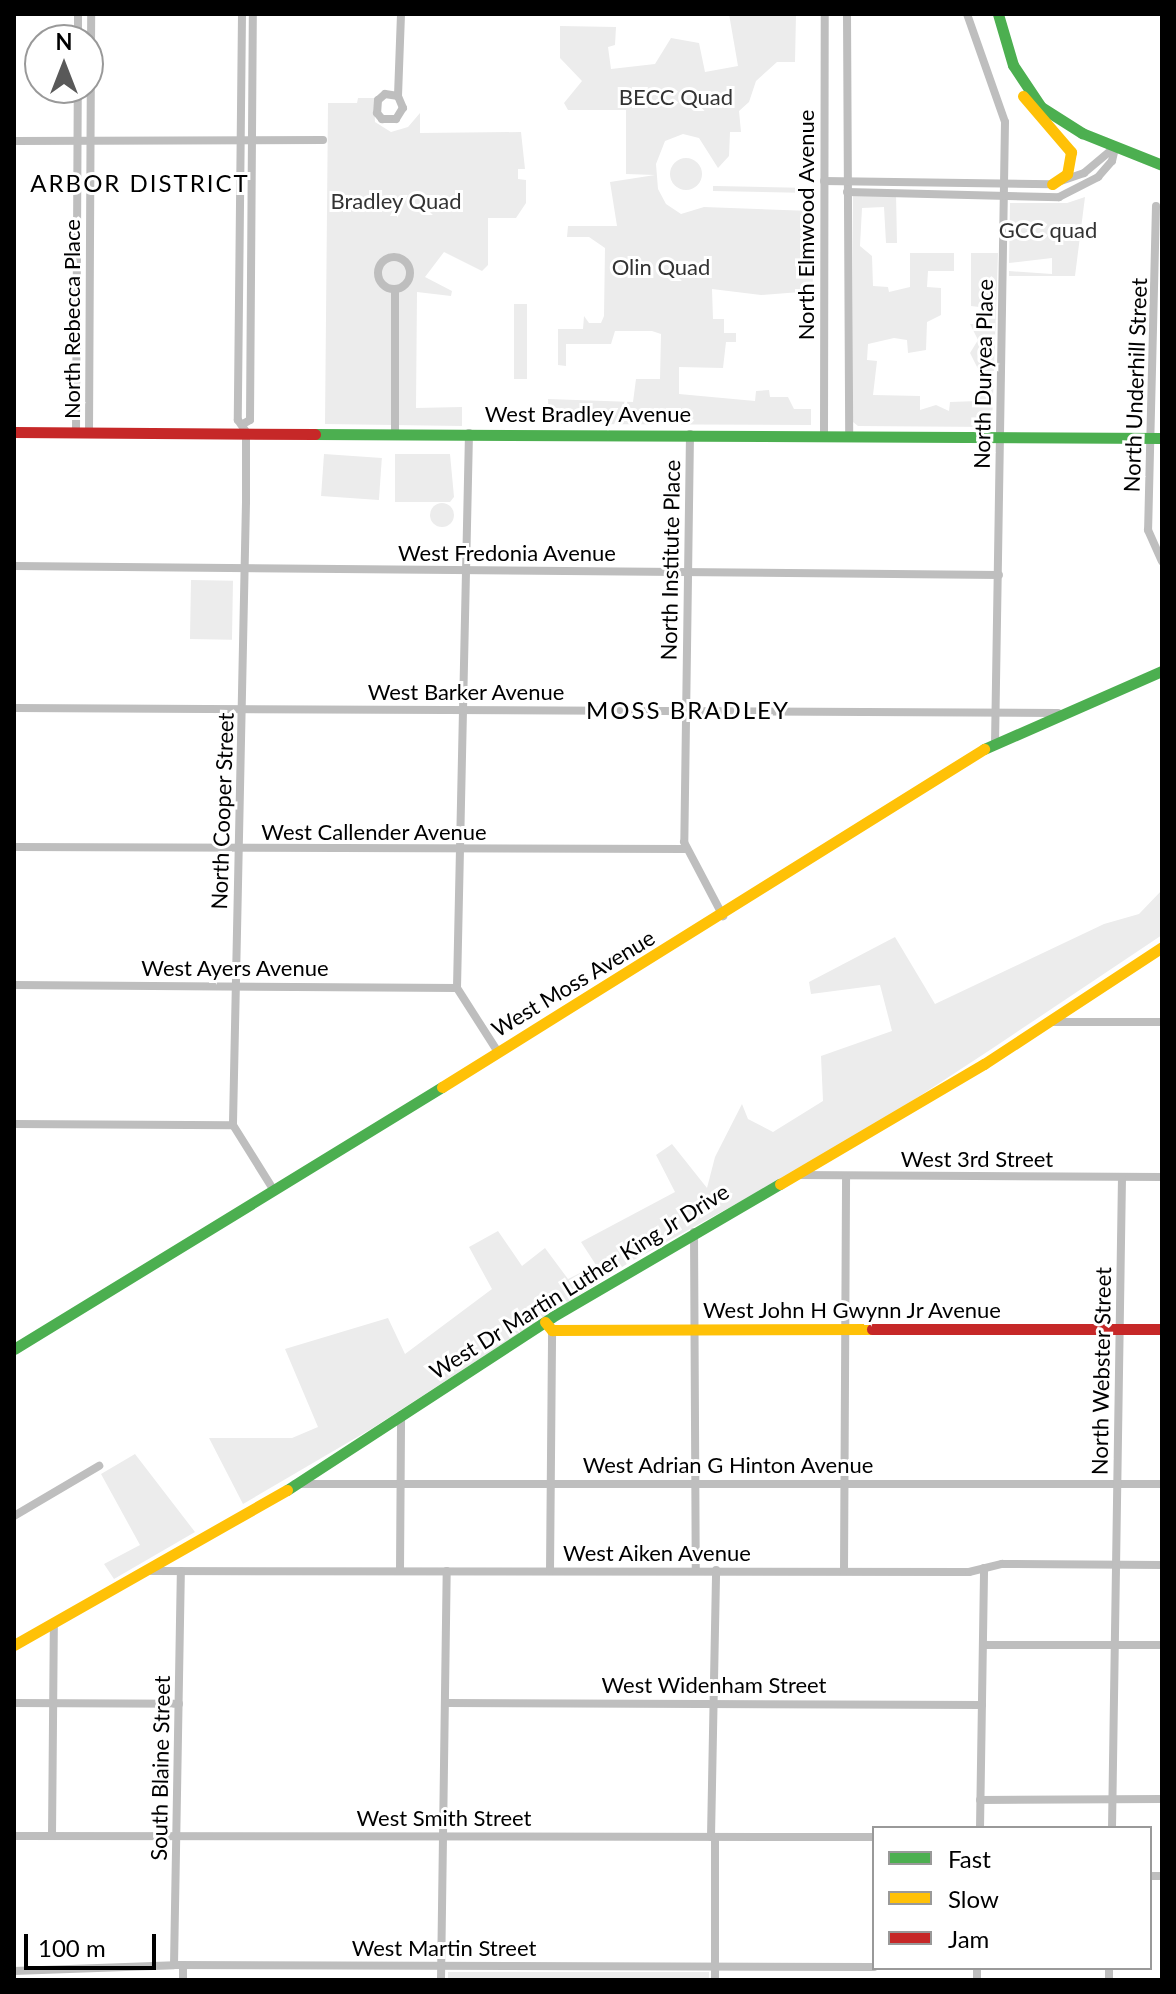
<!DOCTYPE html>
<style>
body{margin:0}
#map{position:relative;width:1176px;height:1994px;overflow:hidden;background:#fff;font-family:Lato,sans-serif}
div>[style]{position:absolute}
.green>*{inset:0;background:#ececec;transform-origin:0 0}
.round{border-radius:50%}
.street>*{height:8px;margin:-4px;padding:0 4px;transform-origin:4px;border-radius:4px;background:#bebebe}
.street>.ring{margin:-4px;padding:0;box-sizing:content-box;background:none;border:8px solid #bebebe;border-radius:50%}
.fast>*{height:11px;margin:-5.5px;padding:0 5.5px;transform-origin:5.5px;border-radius:5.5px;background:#4caf50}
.slow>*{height:11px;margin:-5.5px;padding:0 5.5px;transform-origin:5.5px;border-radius:5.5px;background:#ffc107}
.jam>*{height:11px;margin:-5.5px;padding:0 5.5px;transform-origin:5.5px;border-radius:5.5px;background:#c62828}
span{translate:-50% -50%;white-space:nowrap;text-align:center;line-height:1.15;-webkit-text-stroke:6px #fff;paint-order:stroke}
.park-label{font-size:22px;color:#333}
.street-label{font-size:22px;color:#000}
.neighbourhood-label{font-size:24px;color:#000;letter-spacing:2px}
.frame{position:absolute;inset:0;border:16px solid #000;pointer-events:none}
.legend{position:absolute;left:872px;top:1826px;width:280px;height:144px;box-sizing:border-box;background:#fff;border:2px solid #999;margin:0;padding:10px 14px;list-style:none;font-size:24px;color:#000}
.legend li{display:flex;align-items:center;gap:16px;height:40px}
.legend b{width:40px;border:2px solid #999}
.north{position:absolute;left:24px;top:24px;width:80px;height:80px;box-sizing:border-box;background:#fff;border:2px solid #999;border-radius:50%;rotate:0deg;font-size:22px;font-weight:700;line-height:32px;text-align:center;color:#000}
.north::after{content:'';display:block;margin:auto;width:28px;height:36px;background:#595959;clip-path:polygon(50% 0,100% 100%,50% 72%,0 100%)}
.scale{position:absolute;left:24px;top:1934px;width:132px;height:36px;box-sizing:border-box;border:4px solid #000;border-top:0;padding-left:10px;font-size:24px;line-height:28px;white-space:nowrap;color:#000;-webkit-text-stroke:6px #fff;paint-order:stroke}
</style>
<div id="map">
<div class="green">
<i style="clip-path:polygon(729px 14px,796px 14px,795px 62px,777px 62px,756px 81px,749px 102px,739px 111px,741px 132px,730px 132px,729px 156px,718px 168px,699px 138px,683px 134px,665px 141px,656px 164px,658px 189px,666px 204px,681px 214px,704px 207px,812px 211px,813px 291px,761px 295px,712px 289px,713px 319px,724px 319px,724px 333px,736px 333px,736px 342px,726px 342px,723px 368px,679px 367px,679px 394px,755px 401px,756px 391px,769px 390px,770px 397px,788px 397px,794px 409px,811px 409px,811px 425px,549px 424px,548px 399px,633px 402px,636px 379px,660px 379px,661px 334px,652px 331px,615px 331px,611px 344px,566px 344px,566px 366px,558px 365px,558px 329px,583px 329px,584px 316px,589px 323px,601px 323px,604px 316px,605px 248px,589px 237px,567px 237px,568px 226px,617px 226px,610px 182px,655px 175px,626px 174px,626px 110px,568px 110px,564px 103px,582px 81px,560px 58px,560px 26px,616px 27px,615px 45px,608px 47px,611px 69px,655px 64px,671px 38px,699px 43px,705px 72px,738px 66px)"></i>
<i style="clip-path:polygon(358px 98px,374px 98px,375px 122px,391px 132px,408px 127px,420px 113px,420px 133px,521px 132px,525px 169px,518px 169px,518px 179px,526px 180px,526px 203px,516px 218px,488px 218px,488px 265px,482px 271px,444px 252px,425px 277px,452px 291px,451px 296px,417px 292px,416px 408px,462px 407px,462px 426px,325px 424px,328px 103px,357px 103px)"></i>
<i class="round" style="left:670px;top:158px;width:32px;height:32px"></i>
<i style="clip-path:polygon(713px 186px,716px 186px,811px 188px,811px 193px,713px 191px)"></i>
<i style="clip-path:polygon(853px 193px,896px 193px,897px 243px,886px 243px,884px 207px,862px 208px,860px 246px,872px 256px,873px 286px,888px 287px,889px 292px,910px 287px,910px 253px,954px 253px,954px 271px,928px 271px,927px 287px,941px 288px,941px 315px,927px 322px,926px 350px,908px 353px,907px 340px,894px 338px,868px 344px,867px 360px,877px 361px,873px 395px,920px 396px,920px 410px,936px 405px,949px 411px,950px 402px,978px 401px,979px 371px,970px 353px,978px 340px,970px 324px,979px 324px,979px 307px,971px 306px,971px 253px,998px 253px,992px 427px,858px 426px,853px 422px)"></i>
<i style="clip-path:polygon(1085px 197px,1075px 276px,1009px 276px,1009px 271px,1052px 274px,1052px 258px,1009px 263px,1010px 203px,1067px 203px)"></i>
<i style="left:514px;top:304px;width:13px;height:75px"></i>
<i style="left:324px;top:454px;width:58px;height:42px;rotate:4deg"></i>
<i style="clip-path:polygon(395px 454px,450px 454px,454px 497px,450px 502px,395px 502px)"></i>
<i class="round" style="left:430px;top:503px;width:24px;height:24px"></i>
<i style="left:191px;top:580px;width:42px;height:59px;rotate:1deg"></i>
<i style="clip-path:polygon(1162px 890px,1162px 935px,993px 1048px,854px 1139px,630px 1262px,371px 1429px,243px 1504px,209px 1438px,292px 1438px,318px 1427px,285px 1349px,388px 1318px,405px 1354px,492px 1289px,469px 1247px,498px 1231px,522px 1266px,545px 1248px,568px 1279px,596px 1265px,581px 1242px,675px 1192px,656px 1155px,672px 1144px,707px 1188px,715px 1157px,742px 1104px,748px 1119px,773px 1132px,823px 1101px,821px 1056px,892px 1031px,880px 985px,811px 994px,809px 982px,895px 937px,935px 1004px,1104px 924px,1139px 914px)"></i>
<i style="clip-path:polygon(135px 1454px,195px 1532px,114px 1579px,104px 1564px,140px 1545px,101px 1474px)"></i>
<i style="left:448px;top:1972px;width:261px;height:8px"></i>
</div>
<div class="street">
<i style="left:78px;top:14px;width:26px;rotate:90deg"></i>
<i style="left:242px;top:14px;width:406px;rotate:90.6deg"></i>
<i style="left:238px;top:420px;width:14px;rotate:56deg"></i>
<i style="left:246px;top:432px;width:70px;rotate:90deg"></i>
<i style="left:246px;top:502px;width:623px;rotate:91.2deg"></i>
<i style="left:233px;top:1125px;width:75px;rotate:58deg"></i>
<i style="left:847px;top:14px;width:421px;rotate:89.7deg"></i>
<i style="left:967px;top:14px;width:114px;rotate:70.6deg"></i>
<i style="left:1005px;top:122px;width:620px;rotate:90.92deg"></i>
<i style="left:398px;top:96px;width:13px;rotate:-171deg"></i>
<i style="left:385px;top:94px;width:9px;rotate:139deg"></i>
<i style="left:378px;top:100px;width:13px;rotate:94deg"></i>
<i style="left:377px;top:113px;width:8px;rotate:50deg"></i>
<i style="left:382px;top:119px;width:14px"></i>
<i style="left:396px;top:119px;width:13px;rotate:-58deg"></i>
<i style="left:403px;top:108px;width:13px;rotate:-113deg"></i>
<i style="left:398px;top:96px;width:82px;rotate:-87.9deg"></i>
<i style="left:14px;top:141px;width:309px;rotate:-0.2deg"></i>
<i style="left:824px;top:181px;width:228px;rotate:0.8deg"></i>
<i style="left:1052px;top:184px;width:34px;rotate:-19deg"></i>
<i style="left:1084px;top:173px;width:40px;rotate:-40deg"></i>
<i style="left:847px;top:192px;width:212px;rotate:1.4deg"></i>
<i style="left:1059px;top:197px;width:44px;rotate:-27.1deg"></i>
<i style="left:1098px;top:177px;width:21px;rotate:-49deg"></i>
<i style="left:1112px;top:161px;width:13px;rotate:-77deg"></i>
<i style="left:1156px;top:206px;width:324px;rotate:91.4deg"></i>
<i style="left:1148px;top:530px;width:34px;rotate:66deg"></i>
<i class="ring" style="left:378px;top:257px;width:24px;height:24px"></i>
<i style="left:395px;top:289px;width:144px;rotate:90deg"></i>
<i style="left:243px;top:424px;width:8px;rotate:-30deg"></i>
<i style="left:250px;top:420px;width:406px;rotate:-89.6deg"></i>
<i style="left:76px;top:432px;width:344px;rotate:-89.7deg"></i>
<i style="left:89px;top:432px;width:418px;rotate:-89.7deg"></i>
<i style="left:469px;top:433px;width:555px;rotate:91.24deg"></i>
<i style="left:457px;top:988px;width:76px;rotate:57.4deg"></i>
<i style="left:690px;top:434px;width:408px;rotate:90.8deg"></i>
<i style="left:684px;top:842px;width:84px;rotate:62.2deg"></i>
<i style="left:824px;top:436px;width:422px;rotate:-89.9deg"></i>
<i style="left:14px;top:566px;width:985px;rotate:0.52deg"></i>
<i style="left:14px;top:708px;width:1044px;rotate:0.27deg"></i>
<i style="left:14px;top:847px;width:672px;rotate:0.17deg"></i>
<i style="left:14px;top:985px;width:443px;rotate:0.4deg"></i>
<i style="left:1051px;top:1022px;width:111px"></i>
<i style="left:14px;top:1124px;width:219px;rotate:0.3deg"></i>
<i style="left:795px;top:1175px;width:367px;rotate:0.3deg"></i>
<i style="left:694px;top:1232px;width:338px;rotate:89.7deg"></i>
<i style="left:295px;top:1484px;width:867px"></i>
<i style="left:14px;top:1516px;width:99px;rotate:-30.5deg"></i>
<i style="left:400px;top:1570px;width:155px;rotate:-89.6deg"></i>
<i style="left:151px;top:1571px;width:818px;rotate:0.07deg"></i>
<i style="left:969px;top:1572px;width:34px;rotate:-14deg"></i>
<i style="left:1002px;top:1564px;width:160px;rotate:0.4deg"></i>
<i style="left:550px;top:1571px;width:241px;rotate:-89.5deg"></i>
<i style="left:844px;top:1571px;width:394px;rotate:-89.7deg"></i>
<i style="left:984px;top:1645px;width:178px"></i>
<i style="left:14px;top:1703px;width:165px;rotate:0.3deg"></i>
<i style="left:446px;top:1703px;width:536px;rotate:0.21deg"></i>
<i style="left:980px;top:1800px;width:182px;rotate:-0.3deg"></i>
<i style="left:980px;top:1828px;width:260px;rotate:-89.1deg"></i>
<i style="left:1112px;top:1828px;width:651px;rotate:-89.12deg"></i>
<i style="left:14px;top:1836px;width:860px;rotate:0.07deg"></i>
<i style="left:52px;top:1836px;width:210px;rotate:-89.5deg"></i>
<i style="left:711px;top:1837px;width:267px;rotate:-88.9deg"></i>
<i style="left:1150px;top:1876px;width:12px"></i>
<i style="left:174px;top:1965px;width:394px;rotate:-89deg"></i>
<i style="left:14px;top:1971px;width:160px;rotate:-2.1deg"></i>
<i style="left:174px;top:1965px;width:700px;rotate:0.16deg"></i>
<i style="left:183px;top:1980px;width:15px;rotate:-90deg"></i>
<i style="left:441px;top:1980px;width:409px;rotate:-89.2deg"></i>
<i style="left:715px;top:1980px;width:143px;rotate:-90deg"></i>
<i style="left:977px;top:1980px;width:12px;rotate:-90deg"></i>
<i style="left:1109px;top:1980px;width:12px;rotate:-90deg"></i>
</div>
<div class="fast">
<i style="left:998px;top:14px;width:53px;rotate:73.6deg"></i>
<i style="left:1013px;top:65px;width:50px;rotate:56.3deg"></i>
<i style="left:1041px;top:107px;width:49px;rotate:32.4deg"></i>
<i style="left:1082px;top:133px;width:86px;rotate:21.8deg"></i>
<i style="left:315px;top:434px;width:847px;rotate:0.27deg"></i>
<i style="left:984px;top:749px;width:194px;rotate:-23.7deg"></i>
<i style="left:14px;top:1349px;width:502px;rotate:-31.47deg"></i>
<i style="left:287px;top:1490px;width:316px;rotate:-33.1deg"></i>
<i style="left:552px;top:1317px;width:264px;rotate:-30.3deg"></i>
</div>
<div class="slow">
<i style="left:1023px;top:96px;width:74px;rotate:49.4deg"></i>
<i style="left:1071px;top:152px;width:22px;rotate:100deg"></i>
<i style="left:1067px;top:174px;width:18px;rotate:146deg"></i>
<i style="left:442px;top:1087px;width:639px;rotate:-31.95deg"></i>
<i style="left:780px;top:1184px;width:237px;rotate:-30.5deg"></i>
<i style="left:984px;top:1064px;width:213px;rotate:-33.3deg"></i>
<i style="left:545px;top:1322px;width:11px;rotate:49deg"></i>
<i style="left:552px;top:1330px;width:320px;rotate:-0.2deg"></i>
<i style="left:14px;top:1645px;width:314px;rotate:-29.6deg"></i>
</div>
<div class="jam">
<i style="left:14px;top:432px;width:301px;rotate:0.4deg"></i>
<i style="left:872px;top:1329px;width:290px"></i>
</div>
<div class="park-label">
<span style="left:676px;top:97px">BECC Quad</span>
<span style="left:396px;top:201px">Bradley Quad</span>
<span style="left:1048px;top:230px">GCC quad</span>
<span style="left:661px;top:267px">Olin Quad</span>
</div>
<div class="street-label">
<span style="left:806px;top:225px;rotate:-90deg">North Elmwood Avenue</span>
<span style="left:72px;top:319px;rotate:-90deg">North Rebecca Place</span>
<span style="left:983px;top:374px;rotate:-89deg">North Duryea Place</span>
<span style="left:1135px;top:385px;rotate:-88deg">North Underhill Street</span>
<span style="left:588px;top:414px">West Bradley Avenue</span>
<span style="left:507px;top:553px">West Fredonia Avenue</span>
<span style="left:670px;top:560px;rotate:-89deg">North Institute Place</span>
<span style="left:466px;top:692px">West Barker Avenue</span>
<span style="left:222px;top:811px;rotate:-88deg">North Cooper Street</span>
<span style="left:374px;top:832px">West Callender Avenue</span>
<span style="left:235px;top:968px">West Ayers Avenue</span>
<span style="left:573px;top:983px;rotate:-31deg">West Moss Avenue</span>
<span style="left:977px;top:1159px">West 3rd Street</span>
<span style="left:579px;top:1281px;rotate:-32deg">West Dr Martin Luther King Jr Drive</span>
<span style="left:852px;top:1310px">West John H Gwynn Jr Avenue</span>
<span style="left:1101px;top:1371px;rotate:-89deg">North Webster Street</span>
<span style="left:728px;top:1465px">West Adrian G Hinton Avenue</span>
<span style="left:657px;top:1553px">West Aiken Avenue</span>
<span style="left:714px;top:1685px">West Widenham Street</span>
<span style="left:160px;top:1768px;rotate:-89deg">South Blaine Street</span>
<span style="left:444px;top:1818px">West Smith Street</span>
<span style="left:444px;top:1948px">West Martin Street</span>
</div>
<div class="neighbourhood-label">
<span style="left:140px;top:183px">ARBOR DISTRICT</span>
<span style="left:688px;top:710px">MOSS BRADLEY</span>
</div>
<div class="frame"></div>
<ul class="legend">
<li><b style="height:10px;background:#4caf50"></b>Fast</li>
<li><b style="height:10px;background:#ffc107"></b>Slow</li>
<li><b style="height:10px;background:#c62828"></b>Jam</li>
</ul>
<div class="north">N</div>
<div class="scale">100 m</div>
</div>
